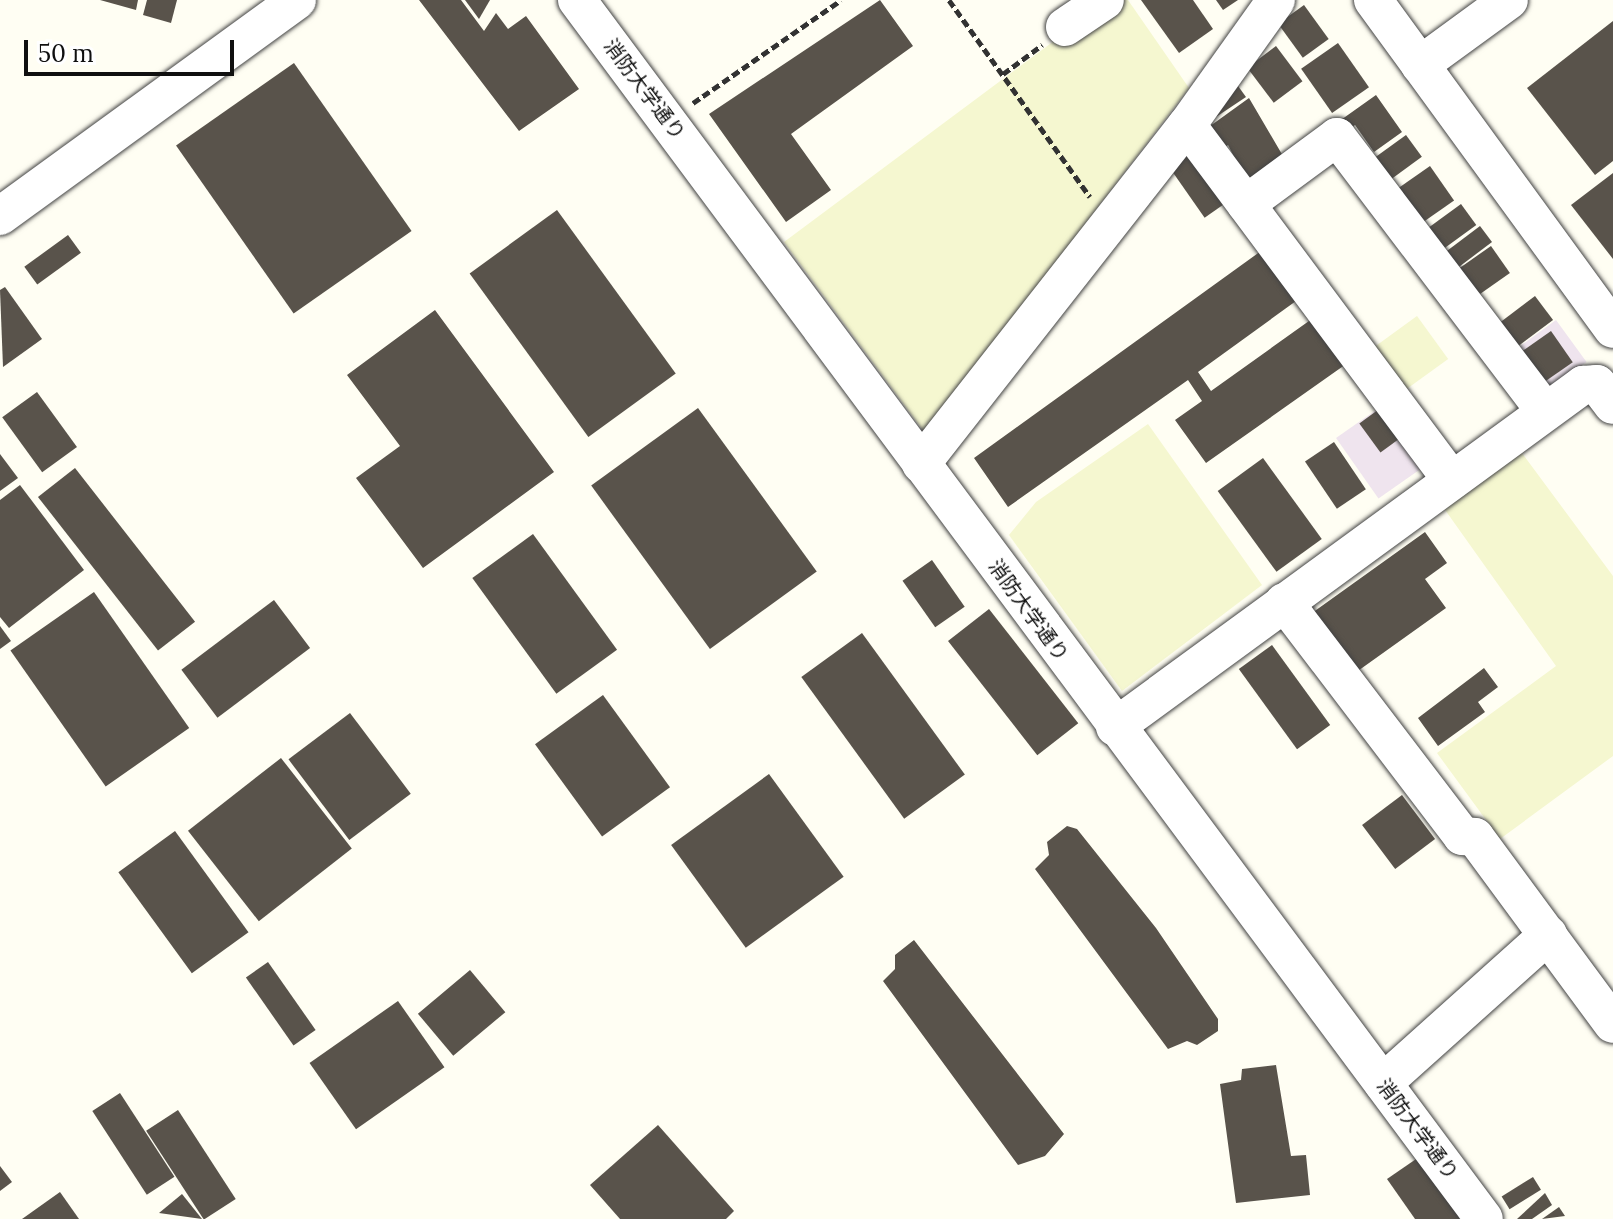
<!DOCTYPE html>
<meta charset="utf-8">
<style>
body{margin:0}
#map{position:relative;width:1613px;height:1219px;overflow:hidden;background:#fffef3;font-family:Lora,"Noto Sans JP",serif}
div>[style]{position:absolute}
.industrial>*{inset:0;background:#efe4ee;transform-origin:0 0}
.farmland>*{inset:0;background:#f5f7d0;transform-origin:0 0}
.building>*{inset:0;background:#59534b;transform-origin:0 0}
.path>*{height:5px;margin-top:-2.5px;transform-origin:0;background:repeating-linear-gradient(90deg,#323232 0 8px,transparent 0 12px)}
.roads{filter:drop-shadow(0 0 2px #434343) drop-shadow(0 0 2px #434343)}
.minor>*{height:38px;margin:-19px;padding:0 19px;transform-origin:19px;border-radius:19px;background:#fff}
span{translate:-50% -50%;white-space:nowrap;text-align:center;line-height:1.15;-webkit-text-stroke:8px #fff;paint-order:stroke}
.street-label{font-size:20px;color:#101010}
.scale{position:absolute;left:24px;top:40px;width:210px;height:36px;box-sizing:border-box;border:4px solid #101010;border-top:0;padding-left:10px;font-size:24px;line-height:28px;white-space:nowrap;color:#101010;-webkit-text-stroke:6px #fff;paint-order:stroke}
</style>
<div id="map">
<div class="industrial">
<i style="left:1556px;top:320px;width:52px;height:62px;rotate:54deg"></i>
<i style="left:1386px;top:403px;width:74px;height:61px;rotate:55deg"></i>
</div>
<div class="farmland">
<i style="clip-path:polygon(1109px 0,1128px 0,1189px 88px,925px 433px,784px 242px)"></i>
<i style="left:1417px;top:316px;width:53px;height:62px;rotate:54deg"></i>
<i style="clip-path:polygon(1148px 424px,1262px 585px,1122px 691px,1009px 535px,1036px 502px)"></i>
<i style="clip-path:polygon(1519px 449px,1613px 576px,1613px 756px,1500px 839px,1437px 753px,1556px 666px,1443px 507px)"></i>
</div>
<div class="building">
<i style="clip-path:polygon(100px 0,138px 0,136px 10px)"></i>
<i style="clip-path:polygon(147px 0,177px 0,171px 23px,143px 15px)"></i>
<i style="clip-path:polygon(419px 0,461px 0,484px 31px,496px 13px,508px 29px,526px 16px,579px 89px,519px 131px)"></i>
<i style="clip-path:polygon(465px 0,490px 0,479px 19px)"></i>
<i style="clip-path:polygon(880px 0,913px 46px,791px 134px,831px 190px,786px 222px,709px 114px)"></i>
<i style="clip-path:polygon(1141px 0,1193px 0,1213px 29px,1179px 53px)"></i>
<i style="clip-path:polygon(1216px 0,1238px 0,1223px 10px)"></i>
<i style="left:1304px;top:5px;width:42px;height:32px;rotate:54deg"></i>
<i style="clip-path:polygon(1613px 21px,1613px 161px,1595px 175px,1527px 88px)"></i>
<i style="left:1338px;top:43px;width:54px;height:45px;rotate:55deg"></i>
<i style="left:1276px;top:46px;width:44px;height:36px;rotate:53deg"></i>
<i style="left:294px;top:63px;width:205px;height:144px;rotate:55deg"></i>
<i style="clip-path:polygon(1228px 72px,1246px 97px,1204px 125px)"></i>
<i style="clip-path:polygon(1376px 95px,1402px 132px,1374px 152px,1355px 125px,1345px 132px,1338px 122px)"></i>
<i style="clip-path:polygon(1249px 98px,1283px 156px,1247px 182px,1228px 145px,1221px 150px,1206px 129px)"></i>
<i style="left:1406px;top:135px;width:27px;height:38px;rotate:54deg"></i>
<i style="left:1186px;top:144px;width:71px;height:27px;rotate:55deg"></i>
<i style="left:1430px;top:166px;width:42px;height:38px;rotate:55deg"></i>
<i style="clip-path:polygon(1613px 173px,1613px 259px,1571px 205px)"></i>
<i style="left:1461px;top:204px;width:26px;height:42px;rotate:54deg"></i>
<i style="left:557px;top:210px;width:202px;height:108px;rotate:54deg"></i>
<i style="left:1480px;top:226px;width:20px;height:44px;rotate:53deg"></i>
<i style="left:68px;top:235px;width:22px;height:54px;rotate:54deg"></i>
<i style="left:1491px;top:246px;width:33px;height:40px;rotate:55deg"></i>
<i style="clip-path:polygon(1261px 251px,1296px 301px,1198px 372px,1211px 391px,1316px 316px,1349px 362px,1206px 463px,1175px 420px,1202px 401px,1188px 380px,1008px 507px,974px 458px)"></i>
<i style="clip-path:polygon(5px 287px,42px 339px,3px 367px,0 290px)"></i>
<i style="left:1535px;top:296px;width:30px;height:48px;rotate:53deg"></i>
<i style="clip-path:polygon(435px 310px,554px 472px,423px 568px,356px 478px,400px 446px,347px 375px)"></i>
<i style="left:1551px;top:331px;width:38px;height:37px;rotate:55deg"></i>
<i style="left:37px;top:392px;width:68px;height:43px;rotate:54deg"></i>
<i style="left:1386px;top:404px;width:36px;height:33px;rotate:54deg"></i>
<i style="left:698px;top:408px;width:202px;height:132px;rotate:54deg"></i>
<i style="left:1334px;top:442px;width:57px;height:35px;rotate:56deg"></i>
<i style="clip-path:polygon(0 454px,18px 478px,0 491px)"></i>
<i style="left:1263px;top:458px;width:100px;height:56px;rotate:54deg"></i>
<i style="left:75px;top:468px;width:195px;height:47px;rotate:52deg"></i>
<i style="clip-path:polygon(20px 485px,84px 570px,9px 628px,0 617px,0 500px)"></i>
<i style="clip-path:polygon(1425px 532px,1447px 563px,1425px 579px,1446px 608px,1355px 673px,1312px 613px)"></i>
<i style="left:533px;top:534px;width:143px;height:75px;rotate:54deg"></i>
<i style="left:932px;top:560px;width:57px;height:36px;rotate:55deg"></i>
<i style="left:94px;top:592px;width:166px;height:102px;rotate:55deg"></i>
<i style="left:274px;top:600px;width:60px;height:116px;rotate:53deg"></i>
<i style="left:989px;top:609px;width:145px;height:52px;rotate:52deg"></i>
<i style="clip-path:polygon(0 626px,11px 641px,0 649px)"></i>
<i style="left:862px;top:633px;width:175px;height:75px;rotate:54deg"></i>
<i style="left:1272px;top:645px;width:99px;height:41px;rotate:54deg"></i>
<i style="clip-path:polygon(1484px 668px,1498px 687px,1478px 702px,1485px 712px,1438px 746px,1418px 718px)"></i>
<i style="left:603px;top:695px;width:114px;height:84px;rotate:54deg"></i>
<i style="left:350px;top:713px;width:101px;height:77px;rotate:53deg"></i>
<i style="left:281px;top:758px;width:115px;height:118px;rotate:52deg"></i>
<i style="left:769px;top:774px;width:127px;height:121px;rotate:54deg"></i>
<i style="left:1402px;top:795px;width:55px;height:50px;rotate:53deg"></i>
<i style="clip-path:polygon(1067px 826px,1077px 829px,1156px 928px,1218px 1019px,1218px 1031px,1197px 1045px,1187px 1041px,1168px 1049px,1035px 869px,1049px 855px,1047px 842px)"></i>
<i style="left:175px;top:831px;width:125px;height:70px;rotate:54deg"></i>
<i style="clip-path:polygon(914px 940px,1064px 1134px,1045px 1156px,1018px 1165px,883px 981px,895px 969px,895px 955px)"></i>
<i style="left:268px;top:962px;width:83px;height:27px;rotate:55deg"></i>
<i style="left:470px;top:970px;width:55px;height:68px;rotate:50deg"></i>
<i style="left:398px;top:1001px;width:81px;height:108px;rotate:55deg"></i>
<i style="clip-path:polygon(1276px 1065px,1291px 1156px,1306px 1155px,1310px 1195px,1236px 1203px,1220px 1084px,1241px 1080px,1242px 1069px)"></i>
<i style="left:120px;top:1093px;width:100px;height:33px;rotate:57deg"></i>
<i style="left:178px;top:1110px;width:106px;height:38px;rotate:57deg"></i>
<i style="clip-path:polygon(658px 1125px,734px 1211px,726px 1219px,620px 1219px,590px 1185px)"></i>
<i style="clip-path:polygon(1419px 1157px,1461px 1218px,1459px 1219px,1415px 1219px,1387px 1179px)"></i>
<i style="clip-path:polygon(0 1166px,12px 1182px,0 1191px)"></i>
<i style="left:1533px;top:1177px;width:15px;height:37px;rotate:58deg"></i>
<i style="clip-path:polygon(60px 1192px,79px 1219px,22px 1219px)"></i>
<i style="clip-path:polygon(1545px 1193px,1552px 1205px,1532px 1219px,1517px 1219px)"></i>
<i style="clip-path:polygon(182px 1194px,202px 1219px,159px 1213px)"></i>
<i style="clip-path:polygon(1559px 1207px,1565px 1216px,1542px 1219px)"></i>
</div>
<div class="path">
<i style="left:949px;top:0;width:242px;rotate:54.4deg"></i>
<i style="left:1003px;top:74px;width:49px;rotate:-36.6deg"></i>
<i style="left:693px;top:103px;width:180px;rotate:-34.8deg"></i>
</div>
<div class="roads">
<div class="minor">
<i style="left:577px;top:0;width:1519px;rotate:53.35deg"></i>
<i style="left:1373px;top:0;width:407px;rotate:53.9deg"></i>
<i style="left:1065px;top:27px;width:48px;rotate:-34deg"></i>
<i style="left:1420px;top:65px;width:110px;rotate:-36.1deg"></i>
<i style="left:1187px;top:125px;width:443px;rotate:53.3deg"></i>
<i style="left:1246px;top:204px;width:113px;rotate:-36.4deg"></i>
<i style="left:1337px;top:137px;width:344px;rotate:52.8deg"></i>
<i style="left:0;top:216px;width:367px;rotate:-36deg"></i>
<i style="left:921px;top:464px;width:431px;rotate:-51.9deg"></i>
<i style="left:1187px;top:125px;width:153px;rotate:-54.5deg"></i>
<i style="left:1284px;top:602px;width:294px;rotate:52.7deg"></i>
<i style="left:1462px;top:836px;width:13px;rotate:4deg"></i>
<i style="left:1475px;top:837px;width:232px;rotate:53.6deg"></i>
<i style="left:1115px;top:727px;width:580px;rotate:-36.16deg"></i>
<i style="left:1583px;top:385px;width:14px;rotate:-4deg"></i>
<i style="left:1597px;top:384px;width:26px;rotate:53deg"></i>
<i style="left:1383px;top:1083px;width:222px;rotate:-41.9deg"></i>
</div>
</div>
<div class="street-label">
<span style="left:645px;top:89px;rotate:53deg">消防大学通り</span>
<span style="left:1029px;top:610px;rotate:54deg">消防大学通り</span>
<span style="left:1418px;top:1129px;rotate:53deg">消防大学通り</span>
</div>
<div class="scale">50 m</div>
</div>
